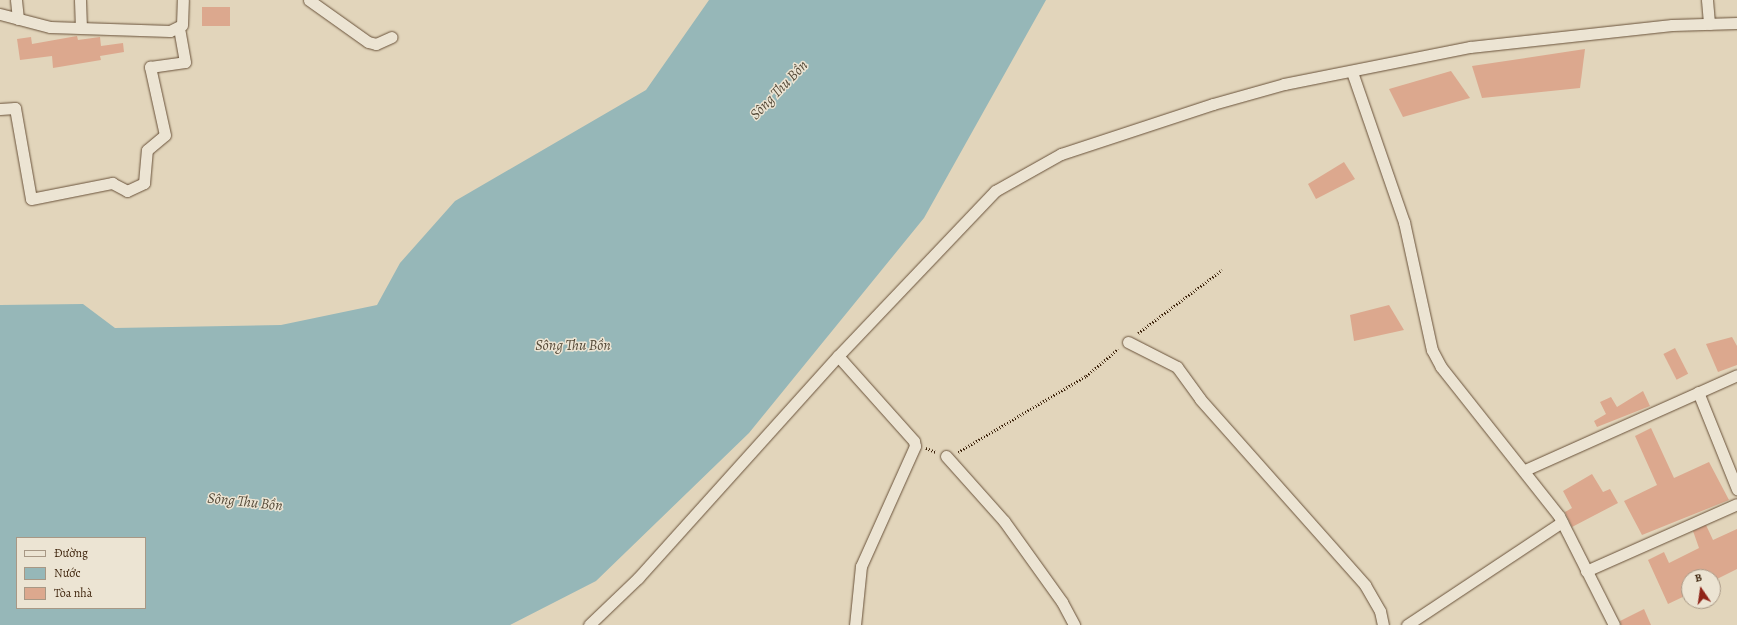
<!DOCTYPE html>
<meta charset="utf-8">
<style>
body{margin:0}
#map{position:relative;width:1737px;height:625px;overflow:hidden;background:#e2d5bb;font-family:Alegreya,serif}
div>[style]{position:absolute}
.water>*{inset:0;background:#96b7b8}
.building>*{inset:0;background:#dca88e;transform-origin:0 0}
.path>*{height:2.5px;margin-top:-1.25px;transform-origin:0;background:repeating-linear-gradient(90deg,#41270f 0 1px,transparent 0 3px)}
.roads{filter:drop-shadow(0 0 1px #69523a) drop-shadow(0 0 1px #69523a)}
.street>*{height:11px;margin:-5.5px;padding:0 5.5px;transform-origin:5.5px;border-radius:5.5px;background:#ece4d3}
span{translate:-50% -50%;white-space:nowrap;text-align:center;line-height:1.15;-webkit-text-stroke:3px #ece4d3;paint-order:stroke}
.water-label{font-size:15px;color:#564b39;font-style:italic}
.legend{position:absolute;left:16px;top:537px;width:130px;height:72px;box-sizing:border-box;background:#ece4d3;border:1px solid #a89885;margin:0;padding:5px 7px;list-style:none;font-size:12px;color:#41270f}
.legend li{display:flex;align-items:center;gap:8px;height:20px}
.legend b{width:20px;border:1px solid #a89885}
.north{position:absolute;left:1681px;top:569px;width:40px;height:40px;box-sizing:border-box;background:#ece4d3;border:1px solid #a89885;border-radius:50%;rotate:347deg;font-size:11px;font-weight:700;line-height:16px;text-align:center;color:#41270f}
.north::after{content:'';display:block;margin:auto;width:14px;height:18px;background:#8f2418;clip-path:polygon(50% 0,100% 100%,50% 72%,0 100%)}
</style>
<div id="map">
<div class="water">
<i style="clip-path:polygon(evenodd,709px 0,1046px 0,924px 218px,749px 433px,596px 581px,510px 625px,0 625px,0 305px,83px 304px,115px 328px,281px 325px,377px 305px,400px 263px,455px 201px,646px 90px,709px 0,17px 538px,145px 538px,145px 608px,17px 608px,17px 538px)"></i>
</div>
<div class="building">
<i style="left:202px;top:7px;width:28px;height:19px"></i>
<i style="clip-path:polygon(77px 36px,78px 40px,100px 37px,101px 46px,123px 43px,124px 52px,100px 56px,101px 60px,53px 68px,52px 56px,20px 60px,17px 39px,31px 37px,32px 44px)"></i>
<i style="clip-path:polygon(1585px 49px,1580px 88px,1482px 98px,1472px 66px)"></i>
<i style="clip-path:polygon(1451px 71px,1470px 98px,1403px 117px,1389px 89px)"></i>
<i style="clip-path:polygon(1344px 162px,1355px 179px,1316px 199px,1308px 184px)"></i>
<i style="clip-path:polygon(1389px 305px,1404px 330px,1354px 341px,1350px 315px)"></i>
<i style="clip-path:polygon(1732px 337px,1737px 346px,1737px 365px,1718px 372px,1706px 344px)"></i>
<i style="left:1675px;top:348px;width:29px;height:13px;rotate:63deg"></i>
<i style="clip-path:polygon(1643px 391px,1650px 406px,1597px 427px,1594px 421px,1606px 414px,1600px 402px,1611px 397px,1617px 407px)"></i>
<i style="clip-path:polygon(1651px 428px,1674px 478px,1709px 462px,1729px 500px,1642px 535px,1624px 501px,1657px 485px,1635px 436px)"></i>
<i style="clip-path:polygon(1592px 474px,1603px 492px,1610px 489px,1618px 503px,1572px 527px,1565px 512px,1572px 508px,1563px 491px)"></i>
<i style="clip-path:polygon(1706px 525px,1713px 540px,1737px 529px,1737px 569px,1715px 580px,1713px 577px,1689px 577px,1689px 594px,1668px 604px,1648px 560px,1664px 552px,1669px 563px,1699px 548px,1693px 531px)"></i>
<i style="clip-path:polygon(1644px 609px,1651px 625px,1621px 625px,1620px 621px)"></i>
</div>
<div class="path">
<i style="left:1138px;top:333px;width:105px;rotate:-36.9deg"></i>
<i style="left:926px;top:448px;width:11px;rotate:22deg"></i>
<i style="left:958px;top:452px;width:149px;rotate:-30.7deg"></i>
<i style="left:1086px;top:376px;width:42px;rotate:-40.2deg"></i>
</div>
<div class="roads">
<div class="street">
<i style="left:16px;top:0;width:19px;rotate:84deg"></i>
<i style="left:80px;top:0;width:27px;rotate:88deg"></i>
<i style="left:309px;top:0;width:72px;rotate:35.4deg"></i>
<i style="left:368px;top:42px;width:8px;rotate:14deg"></i>
<i style="left:376px;top:44px;width:17px;rotate:-24deg"></i>
<i style="left:1707px;top:0;width:24px;rotate:85deg"></i>
<i style="left:0;top:14px;width:52px;rotate:14.6deg"></i>
<i style="left:50px;top:27px;width:120px;rotate:1.9deg"></i>
<i style="left:170px;top:31px;width:13px;rotate:-27deg"></i>
<i style="left:182px;top:25px;width:25px;rotate:-88deg"></i>
<i style="left:1352px;top:72px;width:159px;rotate:70.9deg"></i>
<i style="left:1404px;top:222px;width:131px;rotate:77.7deg"></i>
<i style="left:1432px;top:350px;width:19px;rotate:62deg"></i>
<i style="left:1441px;top:367px;width:190px;rotate:51.6deg"></i>
<i style="left:1559px;top:516px;width:122px;rotate:63.2deg"></i>
<i style="left:0;top:109px;width:15px;rotate:-4deg"></i>
<i style="left:15px;top:108px;width:92px;rotate:80deg"></i>
<i style="left:31px;top:199px;width:83px;rotate:-11.2deg"></i>
<i style="left:112px;top:183px;width:17px;rotate:28deg"></i>
<i style="left:127px;top:191px;width:19px;rotate:-25deg"></i>
<i style="left:144px;top:183px;width:33px;rotate:-85deg"></i>
<i style="left:147px;top:150px;width:23px;rotate:-40deg"></i>
<i style="left:165px;top:135px;width:70px;rotate:-102.4deg"></i>
<i style="left:150px;top:67px;width:35px;rotate:-8deg"></i>
<i style="left:185px;top:62px;width:35px;rotate:-100deg"></i>
<i style="left:1128px;top:342px;width:55px;rotate:27deg"></i>
<i style="left:1177px;top:367px;width:39px;rotate:54deg"></i>
<i style="left:1200px;top:399px;width:249px;rotate:48.4deg"></i>
<i style="left:1365px;top:585px;width:30px;rotate:60deg"></i>
<i style="left:1380px;top:611px;width:14px;rotate:78deg"></i>
<i style="left:838px;top:356px;width:114px;rotate:48.2deg"></i>
<i style="left:914px;top:441px;width:5px;rotate:79deg"></i>
<i style="left:915px;top:446px;width:132px;rotate:114.2deg"></i>
<i style="left:861px;top:566px;width:59px;rotate:95.8deg"></i>
<i style="left:1698px;top:392px;width:105px;rotate:68.1deg"></i>
<i style="left:946px;top:456px;width:87px;rotate:48.3deg"></i>
<i style="left:1004px;top:521px;width:100px;rotate:54.4deg"></i>
<i style="left:1062px;top:602px;width:26px;rotate:62deg"></i>
<i style="left:1525px;top:470px;width:232px;rotate:-24.1deg"></i>
<i style="left:1586px;top:571px;width:165px;rotate:-23.9deg"></i>
<i style="left:589px;top:625px;width:68px;rotate:-43.8deg"></i>
<i style="left:638px;top:578px;width:299px;rotate:-48deg"></i>
<i style="left:838px;top:356px;width:228px;rotate:-46.4deg"></i>
<i style="left:995px;top:191px;width:76px;rotate:-29.3deg"></i>
<i style="left:1061px;top:154px;width:160px;rotate:-18.2deg"></i>
<i style="left:1213px;top:104px;width:74px;rotate:-15.7deg"></i>
<i style="left:1284px;top:84px;width:190px;rotate:-11.3deg"></i>
<i style="left:1470px;top:47px;width:203px;rotate:-6.2deg"></i>
<i style="left:1672px;top:25px;width:65px;rotate:-1.8deg"></i>
<i style="left:1407px;top:625px;width:186px;rotate:-33.6deg"></i>
</div>
</div>
<div class="water-label">
<span style="left:779px;top:90px;rotate:-46deg">Sông Thu Bồn</span>
<span style="left:573px;top:346px">Sông Thu Bồn</span>
<span style="left:245px;top:502px;rotate:6deg">Sông Thu Bồn</span>
</div>
<ul class="legend">
<li><b style="height:5px;background:#ece4d3"></b>Đường</li>
<li><b style="height:11px;background:#96b7b8"></b>Nước</li>
<li><b style="height:11px;background:#dca88e"></b>Tòa nhà</li>
</ul>
<div class="north">B</div>
</div>
